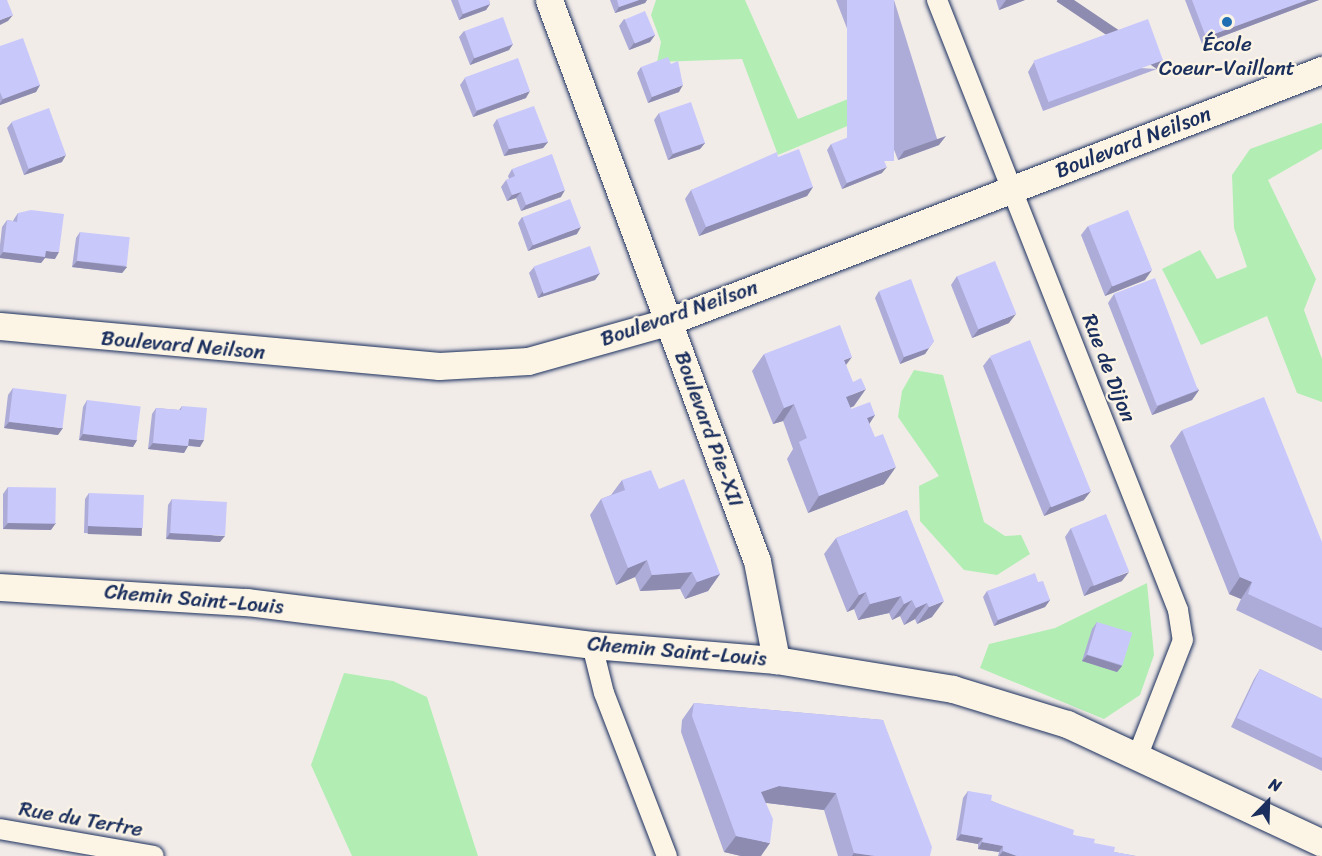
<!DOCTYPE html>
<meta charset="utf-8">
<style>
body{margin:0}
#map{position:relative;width:1322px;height:856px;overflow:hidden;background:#f2ece9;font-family:Sriracha,sans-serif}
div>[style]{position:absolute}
.green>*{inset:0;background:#b2eeb4}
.roads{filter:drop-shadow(0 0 2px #1b2f5e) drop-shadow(0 0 2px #1b2f5e)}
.street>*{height:20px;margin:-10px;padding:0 10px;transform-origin:10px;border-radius:10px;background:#fcf5e5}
.secondary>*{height:27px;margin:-13.5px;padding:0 13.5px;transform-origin:13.5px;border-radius:13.5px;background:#fcf5e5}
.wall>*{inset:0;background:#adacd8}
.shaded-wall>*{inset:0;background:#8d8cb0;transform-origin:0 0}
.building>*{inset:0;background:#c9c8fb;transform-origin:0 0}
.dots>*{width:16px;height:16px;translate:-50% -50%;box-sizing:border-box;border:3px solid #fcf5e5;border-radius:50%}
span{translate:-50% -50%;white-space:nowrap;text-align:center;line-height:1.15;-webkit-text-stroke:4.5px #fcf5e5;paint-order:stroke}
.poi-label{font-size:21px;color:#1b2f5e}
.street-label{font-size:21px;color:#1b2f5e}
.north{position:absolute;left:1238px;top:772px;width:60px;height:60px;-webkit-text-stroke:4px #fcf5e5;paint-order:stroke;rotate:23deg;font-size:16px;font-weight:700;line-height:24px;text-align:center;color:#1b2f5e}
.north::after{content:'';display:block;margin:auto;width:21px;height:27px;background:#1b2f5e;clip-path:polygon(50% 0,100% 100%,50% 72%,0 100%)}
</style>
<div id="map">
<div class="green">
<i style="clip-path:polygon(656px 0,745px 0,798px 119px,858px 95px,869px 117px,778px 155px,742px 59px,657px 62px,661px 42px,651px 15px)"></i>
<i style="clip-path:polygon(1322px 123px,1322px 149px,1268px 180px,1316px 279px,1304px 310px,1322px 359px,1322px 402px,1297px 393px,1267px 316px,1201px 345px,1162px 269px,1200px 250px,1217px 279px,1247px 267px,1234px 228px,1232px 175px,1250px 149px)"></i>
<i style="clip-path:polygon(914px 370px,943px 375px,984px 522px,1005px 536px,1021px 535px,1030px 554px,997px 575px,964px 570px,920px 521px,919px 486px,939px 476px,898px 417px,902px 391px)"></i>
<i style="clip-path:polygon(1147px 583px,1154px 655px,1140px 695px,1104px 719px,980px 668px,989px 644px,1055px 628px)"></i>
<i style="clip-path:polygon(344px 673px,393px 681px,427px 697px,478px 856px,352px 856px,311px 765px)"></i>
</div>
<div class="roads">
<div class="street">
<i style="left:937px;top:0;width:656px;rotate:68.44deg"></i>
<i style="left:1178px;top:610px;width:30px;rotate:81deg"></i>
<i style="left:1183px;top:640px;width:123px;rotate:111.4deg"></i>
<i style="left:592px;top:645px;width:49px;rotate:76deg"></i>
<i style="left:604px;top:693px;width:175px;rotate:68.9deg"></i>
<i style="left:0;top:829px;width:156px;rotate:9.9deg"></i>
</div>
<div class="secondary">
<i style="left:549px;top:0;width:598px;rotate:69.66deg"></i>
<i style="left:757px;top:561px;width:101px;rotate:79.1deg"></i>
<i style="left:0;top:326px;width:441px;rotate:5.2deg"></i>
<i style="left:439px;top:366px;width:89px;rotate:-3.2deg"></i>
<i style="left:528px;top:361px;width:148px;rotate:-15.7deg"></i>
<i style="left:670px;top:321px;width:699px;rotate:-21.06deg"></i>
<i style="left:0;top:587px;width:247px;rotate:3.5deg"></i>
<i style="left:247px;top:602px;width:348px;rotate:7.1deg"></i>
<i style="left:592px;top:645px;width:185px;rotate:4.7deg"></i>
<i style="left:776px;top:660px;width:179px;rotate:9.3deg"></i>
<i style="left:953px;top:689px;width:119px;rotate:17.1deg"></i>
<i style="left:1067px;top:724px;width:281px;rotate:25deg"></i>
</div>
</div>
<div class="wall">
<i style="clip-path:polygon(451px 0,489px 0,490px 4px,486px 10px,459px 20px)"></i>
<i style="clip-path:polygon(610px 0,647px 0,645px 3px,615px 13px)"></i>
<i style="clip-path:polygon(836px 0,894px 0,939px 145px,898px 160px)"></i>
<i style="clip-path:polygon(996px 0,1025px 0,999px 10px)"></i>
<i style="clip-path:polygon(1185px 0,1319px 0,1202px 44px)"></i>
<i style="clip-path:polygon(624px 19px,655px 35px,650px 42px,629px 50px,619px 26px)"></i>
<i style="clip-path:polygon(464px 31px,513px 44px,509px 50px,470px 65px,459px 37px)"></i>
<i style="clip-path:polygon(0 46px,40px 85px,36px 92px,0 105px)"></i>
<i style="clip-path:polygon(1034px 62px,1157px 69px,1043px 111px,1028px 72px)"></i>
<i style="clip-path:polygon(641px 67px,679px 92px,648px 103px,637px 73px)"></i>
<i style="clip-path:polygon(465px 78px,526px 98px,473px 117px,460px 85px)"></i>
<i style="clip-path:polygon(659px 113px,705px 143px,700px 149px,668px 160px,654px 120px)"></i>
<i style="clip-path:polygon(497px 119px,548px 142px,543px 148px,504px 156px,493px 125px)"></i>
<i style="clip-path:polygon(12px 122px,62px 162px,24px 175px,7px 128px)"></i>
<i style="clip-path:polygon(831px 144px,882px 173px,842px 189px,827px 150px)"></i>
<i style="clip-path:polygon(778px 157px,813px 187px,807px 196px,699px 236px,685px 199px,691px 190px)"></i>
<i style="clip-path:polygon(512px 169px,561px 197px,521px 211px,516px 198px,507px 201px,501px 187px,506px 180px,509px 179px,508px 176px)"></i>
<i style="clip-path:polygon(18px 213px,55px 259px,45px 258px,41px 263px,0 258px,0 245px,2px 227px,7px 220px,13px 221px,14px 219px)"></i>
<i style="clip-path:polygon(522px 217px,577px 234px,528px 251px,518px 223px)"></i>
<i style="clip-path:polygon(1088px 226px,1145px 280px,1105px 296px,1081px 235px)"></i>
<i style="clip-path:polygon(80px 232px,127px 267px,122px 273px,72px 267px,76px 238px)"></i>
<i style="clip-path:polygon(534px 267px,600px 273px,595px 280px,538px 298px,529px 273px)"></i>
<i style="clip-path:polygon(957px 276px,1009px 323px,972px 338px,951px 285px)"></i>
<i style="clip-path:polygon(879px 291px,934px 341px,925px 354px,900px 364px,875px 298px)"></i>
<i style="clip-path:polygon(1114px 294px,1199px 390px,1192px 400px,1152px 415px,1108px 303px)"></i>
<i style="clip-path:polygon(764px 354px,846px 365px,854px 406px,850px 408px,851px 409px,875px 415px,869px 424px,884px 484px,808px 513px,787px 459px,793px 449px,783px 421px,773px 424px,752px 371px)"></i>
<i style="clip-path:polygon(990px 357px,1084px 500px,1044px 516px,983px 366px)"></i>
<i style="clip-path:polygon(13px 388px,58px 435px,4px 428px,8px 395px)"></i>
<i style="clip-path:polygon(87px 400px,137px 440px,133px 447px,79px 440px,83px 407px)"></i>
<i style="clip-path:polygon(182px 406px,200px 447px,188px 446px,184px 453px,148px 449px,152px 414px,156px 408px,179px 410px)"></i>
<i style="clip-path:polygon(1182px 430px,1322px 542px,1322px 651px,1236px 610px,1241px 599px,1229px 594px,1170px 446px)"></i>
<i style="clip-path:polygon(622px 480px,659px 489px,720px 574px,708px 591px,685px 599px,680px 589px,640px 591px,635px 577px,616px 585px,590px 515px,601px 499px,611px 495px)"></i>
<i style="clip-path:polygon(8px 487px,51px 530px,3px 529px,3px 494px)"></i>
<i style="clip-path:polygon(89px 493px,142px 528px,138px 535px,84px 533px,85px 499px)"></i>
<i style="clip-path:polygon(172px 499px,220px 542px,166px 539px,168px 505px)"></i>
<i style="clip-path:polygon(907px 510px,932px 617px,917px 624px,915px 619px,904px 625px,900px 616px,892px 620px,889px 613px,858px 620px,854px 609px,847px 612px,824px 554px,836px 538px)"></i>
<i style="clip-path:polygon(1071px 528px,1122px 581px,1084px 596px,1065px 537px)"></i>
<i style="clip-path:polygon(1038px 582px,1050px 600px,1045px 607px,994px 626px,983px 597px,987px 591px)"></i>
<i style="clip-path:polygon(1097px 622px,1122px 666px,1117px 672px,1082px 661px,1092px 629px)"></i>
<i style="clip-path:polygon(1260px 669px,1322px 699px,1322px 771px,1231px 727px,1254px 679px)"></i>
<i style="clip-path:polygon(694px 703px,883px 720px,930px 856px,838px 856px,824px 810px,767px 803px,766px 803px,761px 856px,741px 856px,724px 852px,681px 732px,682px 720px)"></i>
<i style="clip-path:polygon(968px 791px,1114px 852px,1136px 856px,998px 856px,999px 852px,978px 849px,978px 844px,956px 840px,963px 798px)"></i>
</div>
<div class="shaded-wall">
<i style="clip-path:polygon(639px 0,647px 0,645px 3px,615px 13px,619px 7px)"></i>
<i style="clip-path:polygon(1006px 0,1025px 0,999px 10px)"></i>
<i style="clip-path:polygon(1307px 0,1319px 0,1202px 44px,1206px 37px)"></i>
<i style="clip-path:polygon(490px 4px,486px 10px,459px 20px,463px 14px)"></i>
<i style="clip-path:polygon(13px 15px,8px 21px,0 25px,0 20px)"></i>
<i style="clip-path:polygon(655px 35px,650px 42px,629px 50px,634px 43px)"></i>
<i style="clip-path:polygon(513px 44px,509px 50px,470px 65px,474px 58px)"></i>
<i style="left:1163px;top:60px;width:11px;height:121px;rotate:124deg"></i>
<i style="clip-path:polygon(40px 85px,36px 92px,0 105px,0 103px,3px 99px)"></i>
<i style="clip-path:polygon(683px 85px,679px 92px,648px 103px,652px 97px)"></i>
<i style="clip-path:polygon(530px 91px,526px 98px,473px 117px,477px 111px)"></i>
<i style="clip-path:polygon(946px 136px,939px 145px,898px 160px,904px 151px)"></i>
<i style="clip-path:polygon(548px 142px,543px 148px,504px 156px,509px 149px)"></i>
<i style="clip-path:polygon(705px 143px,700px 149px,668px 160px,673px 154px)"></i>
<i style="clip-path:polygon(66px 155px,62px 162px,24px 175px,29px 169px)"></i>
<i style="clip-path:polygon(887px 167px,882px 173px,842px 189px,847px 183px)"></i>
<i style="clip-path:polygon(813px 187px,807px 196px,699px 236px,706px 227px)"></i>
<i style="clip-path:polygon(565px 190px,561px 197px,521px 211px,526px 205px)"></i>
<i style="clip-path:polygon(521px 192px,516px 198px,507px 201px,512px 195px)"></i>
<i style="clip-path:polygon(581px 227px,577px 234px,528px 251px,533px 245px)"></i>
<i style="clip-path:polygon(46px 251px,59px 252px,55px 259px,45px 258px,41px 263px,0 258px,0 256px,3px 252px)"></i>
<i style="clip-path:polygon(77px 261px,127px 267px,122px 273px,72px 267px)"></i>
<i style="clip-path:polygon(1152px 270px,1145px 280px,1105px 296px,1112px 286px)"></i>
<i style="clip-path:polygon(600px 273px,595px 280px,538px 298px,543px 291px)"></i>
<i style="clip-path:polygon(1016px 314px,1009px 323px,972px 338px,979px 329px)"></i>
<i style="clip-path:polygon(929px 348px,925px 354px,900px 364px,904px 357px)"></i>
<i style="clip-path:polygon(852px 357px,840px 373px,844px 360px)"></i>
<i style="clip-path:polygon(866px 389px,854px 406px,834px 414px,846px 397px)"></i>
<i style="clip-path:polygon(1199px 390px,1192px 400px,1152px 415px,1158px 406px)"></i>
<i style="clip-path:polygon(794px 404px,783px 421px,773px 424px,784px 408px)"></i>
<i style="clip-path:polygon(875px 415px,864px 432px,867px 418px)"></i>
<i style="clip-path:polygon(9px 422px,63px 428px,58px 435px,4px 428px)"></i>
<i style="clip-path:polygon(83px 434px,137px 440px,133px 447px,79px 440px)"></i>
<i style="clip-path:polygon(189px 439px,204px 440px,200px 447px,184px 445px)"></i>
<i style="clip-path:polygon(153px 443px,188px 446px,184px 453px,148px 449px)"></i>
<i style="clip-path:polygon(896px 467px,884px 484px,808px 513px,819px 496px)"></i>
<i style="clip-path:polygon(1091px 491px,1084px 500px,1044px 516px,1050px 507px)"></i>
<i style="clip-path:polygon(8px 523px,56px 523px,51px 530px,3px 529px)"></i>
<i style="left:88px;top:526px;width:54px;height:8px;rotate:2deg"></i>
<i style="clip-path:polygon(170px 533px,225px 536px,220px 542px,166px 539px)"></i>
<i style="clip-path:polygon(647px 560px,635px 577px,616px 585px,628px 568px)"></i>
<i style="clip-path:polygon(692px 572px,680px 589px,640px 591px,652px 575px)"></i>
<i style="clip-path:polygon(1129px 572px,1122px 581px,1084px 596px,1090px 587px)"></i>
<i style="clip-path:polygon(720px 574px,708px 591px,685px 599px,697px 582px)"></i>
<i style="clip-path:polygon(1240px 577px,1252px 582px,1241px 599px,1229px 594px)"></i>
<i style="clip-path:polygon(866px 592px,854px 609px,847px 612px,859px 595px)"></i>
<i style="clip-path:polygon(901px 596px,889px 613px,858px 620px,870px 604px)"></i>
<i style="clip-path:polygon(912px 600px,900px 616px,892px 620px,904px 604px)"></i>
<i style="clip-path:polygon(1050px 600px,1045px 607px,994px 626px,998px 620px)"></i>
<i style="clip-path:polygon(944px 601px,932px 617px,917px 624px,929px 607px)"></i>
<i style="clip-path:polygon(927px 603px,915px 619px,904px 625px,916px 608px)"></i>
<i style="clip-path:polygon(1087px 655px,1122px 666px,1117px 672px,1082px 661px)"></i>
<i style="clip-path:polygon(779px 786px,836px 793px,824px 810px,767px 803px,750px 809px,761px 792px)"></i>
<i style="clip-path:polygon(961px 834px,983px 838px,978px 844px,956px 840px)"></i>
<i style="clip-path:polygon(736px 836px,770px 843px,761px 856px,741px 856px,724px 852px)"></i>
<i style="clip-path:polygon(982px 842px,1003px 846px,999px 852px,978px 849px)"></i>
<i style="clip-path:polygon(1003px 851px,1017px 856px,999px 856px)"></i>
<i style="clip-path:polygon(854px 853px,875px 856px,852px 856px)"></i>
</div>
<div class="building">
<i style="clip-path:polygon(0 0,7px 0,13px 15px,0 20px)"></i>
<i style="clip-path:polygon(458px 0,489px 0,490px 4px,463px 14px)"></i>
<i style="clip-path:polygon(617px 0,639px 0,619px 7px)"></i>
<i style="left:847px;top:0;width:47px;height:161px"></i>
<i style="clip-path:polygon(1192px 0,1307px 0,1206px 37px)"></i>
<i style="left:645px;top:11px;width:26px;height:22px;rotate:67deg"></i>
<i style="left:503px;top:17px;width:29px;height:41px;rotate:70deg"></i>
<i style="left:1148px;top:19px;width:44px;height:122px;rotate:70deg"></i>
<i style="clip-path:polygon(23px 38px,40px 85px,3px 99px,0 92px,0 46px)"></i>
<i style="clip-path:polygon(668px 57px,671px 64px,678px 61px,683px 85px,652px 97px,641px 67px)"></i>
<i style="left:518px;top:58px;width:35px;height:57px;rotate:70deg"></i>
<i style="left:691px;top:102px;width:43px;height:34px;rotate:71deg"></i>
<i style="clip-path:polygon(534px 106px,548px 142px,509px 149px,497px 119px)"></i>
<i style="left:49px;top:108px;width:50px;height:40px;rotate:70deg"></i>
<i style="left:871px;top:128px;width:42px;height:43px;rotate:68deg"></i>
<i style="clip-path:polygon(799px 149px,813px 187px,706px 227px,691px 190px,777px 152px,778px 157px)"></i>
<i style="clip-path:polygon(552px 154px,565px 190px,526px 205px,521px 192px,512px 195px,506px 180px,515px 176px,512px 169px)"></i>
<i style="left:570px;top:199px;width:30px;height:51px;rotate:69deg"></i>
<i style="clip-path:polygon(31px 210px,64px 214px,59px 252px,46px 251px,45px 257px,3px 252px,7px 220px,17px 222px,18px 213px)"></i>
<i style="left:1128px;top:210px;width:65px;height:43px;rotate:68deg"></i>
<i style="left:80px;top:232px;width:50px;height:29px;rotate:6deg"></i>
<i style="left:590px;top:246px;width:29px;height:60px;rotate:70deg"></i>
<i style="left:995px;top:261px;width:57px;height:41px;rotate:68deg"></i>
<i style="left:1155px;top:278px;width:120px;height:44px;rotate:69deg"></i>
<i style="clip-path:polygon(911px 279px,934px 341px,929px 348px,904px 357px,879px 291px)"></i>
<i style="clip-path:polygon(840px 325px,852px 357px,844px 360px,853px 382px,861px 378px,866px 389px,846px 397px,851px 409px,870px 402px,875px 415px,867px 418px,875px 437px,883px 434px,896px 467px,819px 496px,799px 442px,807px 438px,794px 404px,784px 408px,764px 354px)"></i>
<i style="left:1030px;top:340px;width:163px;height:43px;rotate:68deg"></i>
<i style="left:13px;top:388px;width:54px;height:34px;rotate:7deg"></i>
<i style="clip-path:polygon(1264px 397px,1322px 542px,1322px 628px,1248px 594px,1252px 582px,1240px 577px,1182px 430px)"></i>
<i style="left:87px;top:400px;width:54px;height:34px;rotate:7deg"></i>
<i style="clip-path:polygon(182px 406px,207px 408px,204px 440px,189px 439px,188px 446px,153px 443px,156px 408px,181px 410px)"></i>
<i style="clip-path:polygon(651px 470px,659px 489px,684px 479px,720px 574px,697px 582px,692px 572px,652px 575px,647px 560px,628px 568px,601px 499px,625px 490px,622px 480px)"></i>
<i style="left:8px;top:487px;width:48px;height:36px;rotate:1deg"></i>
<i style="left:89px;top:493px;width:55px;height:33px;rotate:2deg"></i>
<i style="left:172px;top:499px;width:55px;height:34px;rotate:3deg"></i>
<i style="clip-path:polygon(907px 510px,944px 601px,929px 607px,927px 603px,916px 608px,912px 600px,904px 604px,901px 596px,870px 604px,866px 592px,859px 595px,836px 538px)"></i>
<i style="left:1106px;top:514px;width:62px;height:38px;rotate:68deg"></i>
<i style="clip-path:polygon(1035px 573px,1038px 582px,1043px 581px,1050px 600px,998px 620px,987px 591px)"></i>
<i style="left:1097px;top:622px;width:37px;height:34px;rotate:17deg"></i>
<i style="clip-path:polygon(1260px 669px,1322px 699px,1322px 758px,1237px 718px)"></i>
<i style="clip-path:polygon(694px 703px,883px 720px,932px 847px,930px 856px,875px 856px,854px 853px,836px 793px,779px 786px,761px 792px,773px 819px,770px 843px,736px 836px,692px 716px)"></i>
<i style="clip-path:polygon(968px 791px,992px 795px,991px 801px,1074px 830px,1073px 835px,1095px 839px,1094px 843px,1115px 847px,1114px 852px,1136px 856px,1017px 856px,1003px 851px,1003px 846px,982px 842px,983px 838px,961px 834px)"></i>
</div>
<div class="dots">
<i style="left:1227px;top:22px;background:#1f6fb2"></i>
</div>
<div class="poi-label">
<span style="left:1227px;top:56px">École<br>Coeur-Vaillant</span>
</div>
<div class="street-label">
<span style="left:1133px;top:142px;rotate:-21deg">Boulevard Neilson</span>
<span style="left:679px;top:313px;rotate:-19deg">Boulevard Neilson</span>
<span style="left:183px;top:345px;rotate:5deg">Boulevard Neilson</span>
<span style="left:1109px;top:368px;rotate:69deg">Rue de Dijon</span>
<span style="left:709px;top:429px;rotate:70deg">Boulevard Pie-XII</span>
<span style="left:194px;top:599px;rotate:5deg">Chemin Saint-Louis</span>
<span style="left:677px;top:651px;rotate:5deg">Chemin Saint-Louis</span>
<span style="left:81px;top:819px;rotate:10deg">Rue du Tertre</span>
</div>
<div class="north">N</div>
</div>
